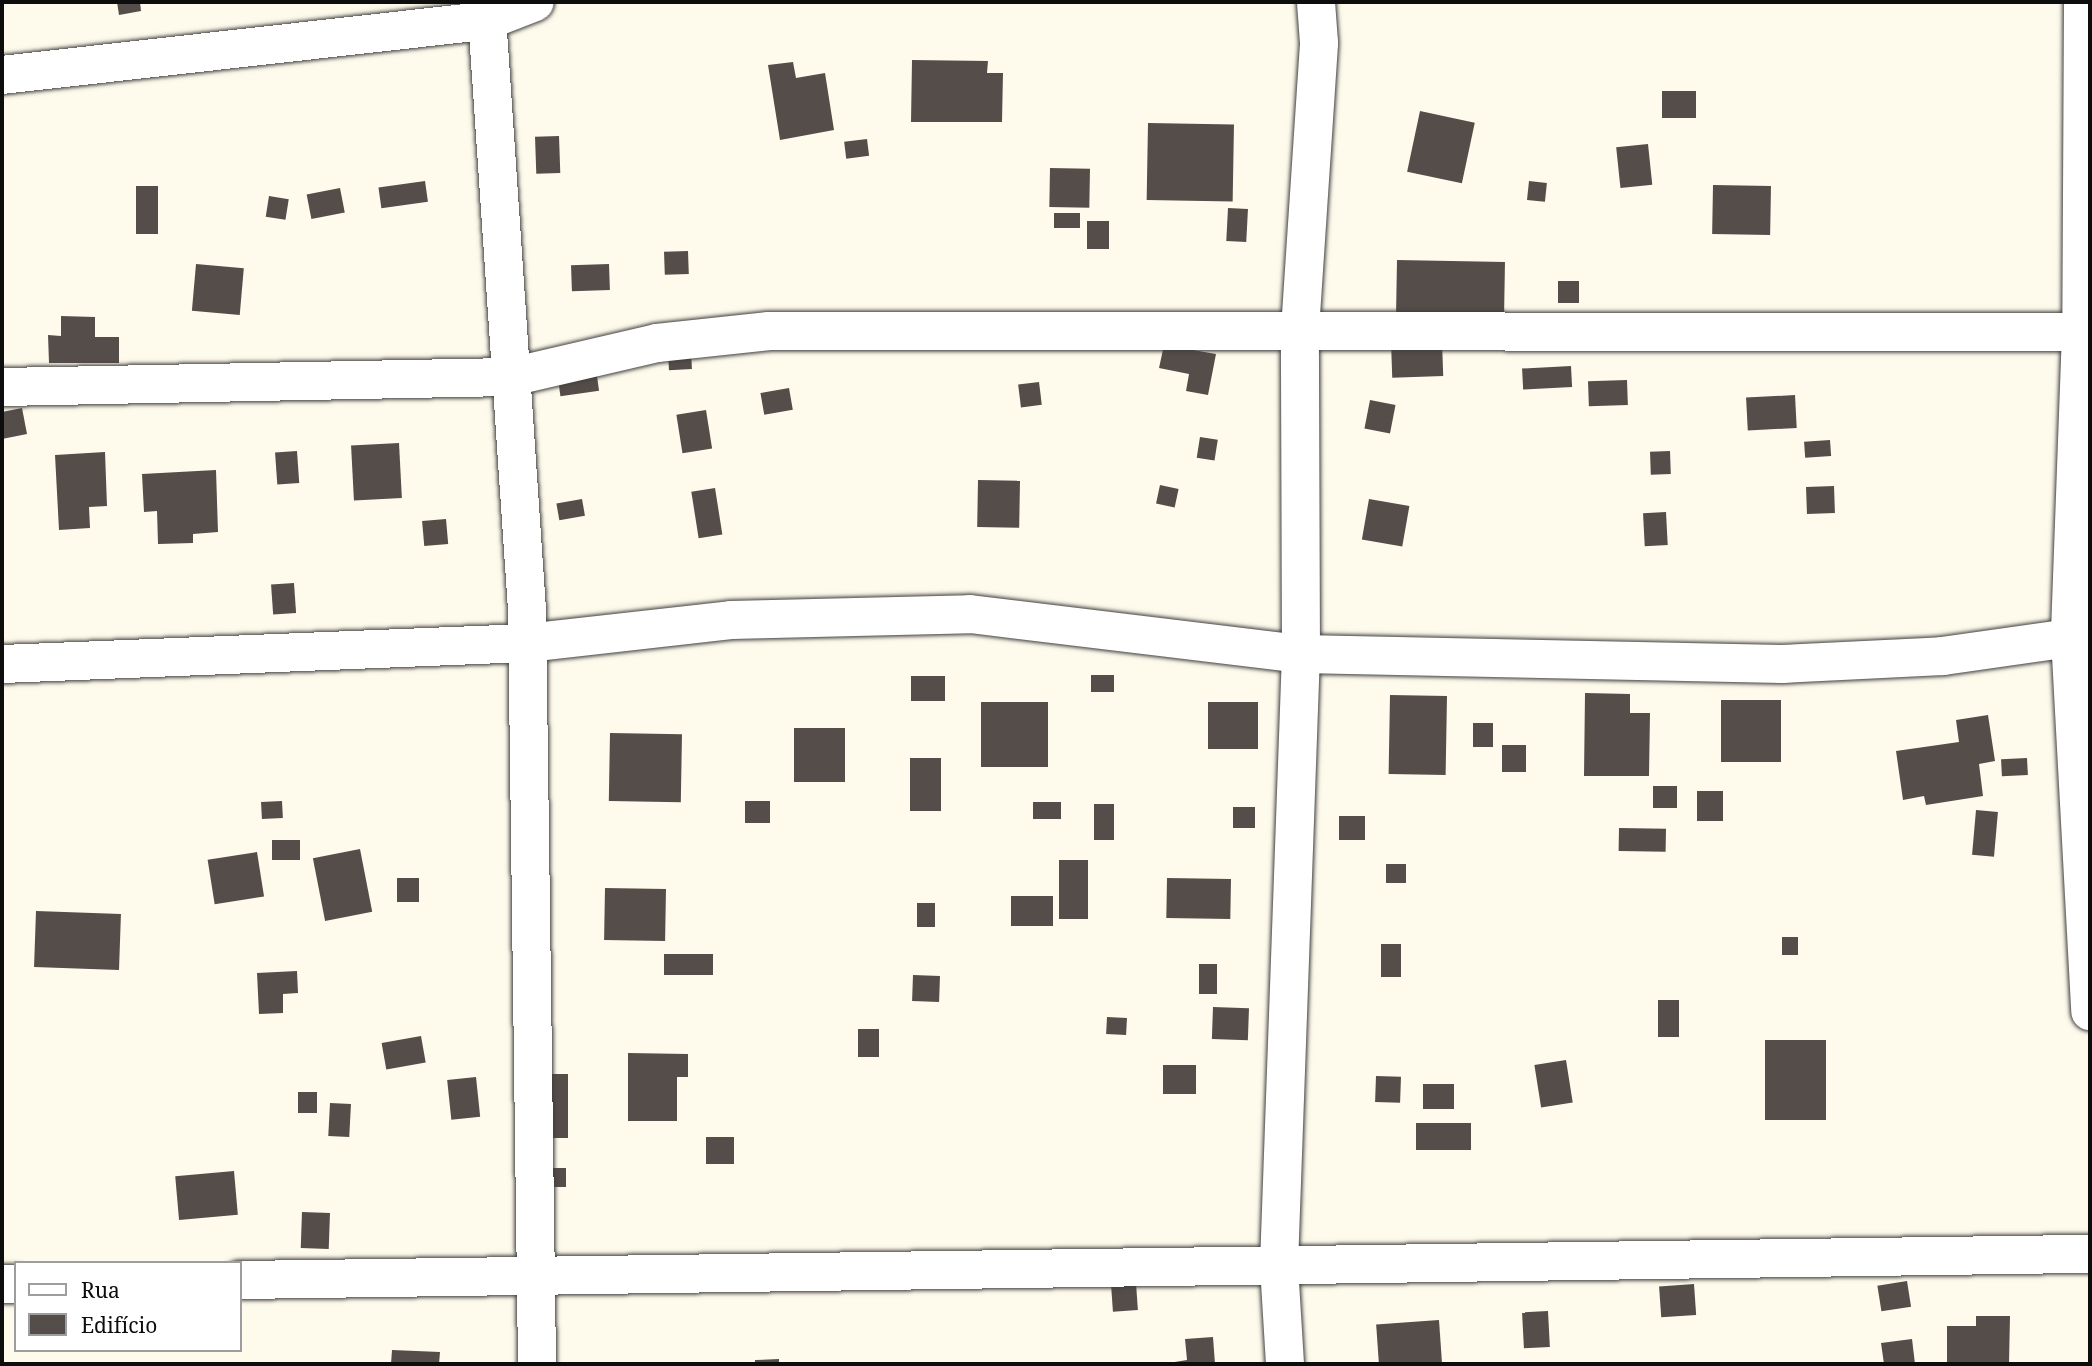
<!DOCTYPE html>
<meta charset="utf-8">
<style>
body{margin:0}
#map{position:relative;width:2092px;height:1366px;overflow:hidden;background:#fffbec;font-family:"Noto Serif",serif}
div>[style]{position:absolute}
.building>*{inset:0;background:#554d49;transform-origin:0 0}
.roads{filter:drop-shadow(0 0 2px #404040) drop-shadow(0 0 2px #404040)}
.minor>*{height:38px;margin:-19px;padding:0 19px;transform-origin:19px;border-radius:19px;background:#fff}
span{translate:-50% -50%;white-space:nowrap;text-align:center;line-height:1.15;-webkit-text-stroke:7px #fff;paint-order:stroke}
.frame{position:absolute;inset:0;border:4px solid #0d0d0d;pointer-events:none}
.legend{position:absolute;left:14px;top:1261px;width:228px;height:91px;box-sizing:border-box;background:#fff;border:2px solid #9e9e9e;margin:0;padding:9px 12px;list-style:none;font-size:21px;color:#0d0d0d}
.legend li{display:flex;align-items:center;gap:14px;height:35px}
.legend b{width:35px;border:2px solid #9e9e9e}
</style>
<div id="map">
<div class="building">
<i style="clip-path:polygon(117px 2px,140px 2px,141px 11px,119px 15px)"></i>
<i style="clip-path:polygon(912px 60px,988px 61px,987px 73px,1003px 73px,1002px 122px,911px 122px)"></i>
<i style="clip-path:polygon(793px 62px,796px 78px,825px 73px,834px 130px,780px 140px,768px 65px)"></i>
<i style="left:1662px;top:91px;width:34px;height:27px"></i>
<i style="left:1420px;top:111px;width:56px;height:62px;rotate:12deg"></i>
<i style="left:1148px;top:123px;width:86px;height:77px;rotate:1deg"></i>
<i style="left:559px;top:136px;width:37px;height:24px;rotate:88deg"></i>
<i style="left:867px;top:139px;width:17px;height:23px;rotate:83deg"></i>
<i style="left:1648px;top:144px;width:41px;height:32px;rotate:84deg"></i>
<i style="left:1050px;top:168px;width:40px;height:39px;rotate:1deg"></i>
<i style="left:425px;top:181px;width:21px;height:47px;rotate:82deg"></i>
<i style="left:1529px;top:181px;width:18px;height:19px;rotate:6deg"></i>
<i style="left:1713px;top:185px;width:58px;height:49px;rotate:1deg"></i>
<i style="left:136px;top:186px;width:22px;height:48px"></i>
<i style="left:340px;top:188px;width:25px;height:34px;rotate:79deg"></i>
<i style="left:269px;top:196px;width:20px;height:21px;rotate:9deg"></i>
<i style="left:1228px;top:208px;width:20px;height:33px;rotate:3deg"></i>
<i style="left:1054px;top:213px;width:26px;height:15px"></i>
<i style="left:1087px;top:221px;width:22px;height:28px"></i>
<i style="left:688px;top:251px;width:23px;height:24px;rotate:88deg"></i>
<i style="left:1397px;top:260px;width:108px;height:52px;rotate:1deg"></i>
<i style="left:196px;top:264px;width:48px;height:47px;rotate:5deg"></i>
<i style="left:609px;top:264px;width:26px;height:38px;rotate:88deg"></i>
<i style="left:1558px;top:281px;width:21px;height:22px"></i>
<i style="clip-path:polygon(61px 316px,95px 317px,95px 337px,119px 337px,119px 363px,49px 363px,48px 335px,61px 336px)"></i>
<i style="left:1442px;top:341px;width:35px;height:51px;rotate:88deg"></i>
<i style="clip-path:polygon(1164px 345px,1216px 354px,1208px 395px,1186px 391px,1189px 374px,1159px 368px)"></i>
<i style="left:691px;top:351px;width:18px;height:23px;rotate:87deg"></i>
<i style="left:1571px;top:366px;width:21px;height:49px;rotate:87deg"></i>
<i style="left:596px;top:369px;width:22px;height:39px;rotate:82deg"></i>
<i style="left:1627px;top:380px;width:25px;height:39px;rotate:88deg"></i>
<i style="left:1039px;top:382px;width:23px;height:21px;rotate:83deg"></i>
<i style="left:789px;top:388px;width:22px;height:29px;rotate:80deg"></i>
<i style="left:1795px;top:395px;width:33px;height:49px;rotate:87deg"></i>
<i style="left:1370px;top:400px;width:26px;height:29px;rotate:11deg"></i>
<i style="clip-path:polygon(22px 408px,27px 434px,2px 439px,2px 412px)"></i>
<i style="left:706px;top:410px;width:39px;height:30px;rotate:81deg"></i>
<i style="left:1200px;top:437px;width:18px;height:21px;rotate:9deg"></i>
<i style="left:1830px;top:440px;width:16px;height:26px;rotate:86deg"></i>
<i style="left:399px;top:443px;width:55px;height:48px;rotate:87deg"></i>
<i style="left:297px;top:451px;width:32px;height:22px;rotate:86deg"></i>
<i style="left:1670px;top:451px;width:23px;height:20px;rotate:88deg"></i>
<i style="clip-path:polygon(105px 452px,107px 506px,89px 507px,90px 528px,59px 530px,55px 455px)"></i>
<i style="clip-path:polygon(216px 470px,218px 532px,193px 534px,193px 543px,158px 544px,157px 511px,144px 512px,142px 474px)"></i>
<i style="left:978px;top:480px;width:42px;height:47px;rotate:1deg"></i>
<i style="left:1160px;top:485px;width:19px;height:19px;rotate:12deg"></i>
<i style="left:1834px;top:486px;width:27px;height:28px;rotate:88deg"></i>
<i style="left:715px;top:488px;width:47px;height:24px;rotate:81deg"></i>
<i style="left:582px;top:499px;width:17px;height:26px;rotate:80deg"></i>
<i style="left:1369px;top:499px;width:41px;height:41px;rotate:10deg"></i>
<i style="left:1666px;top:512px;width:33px;height:23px;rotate:87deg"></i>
<i style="left:446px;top:519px;width:25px;height:24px;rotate:85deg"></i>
<i style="left:294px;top:583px;width:30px;height:23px;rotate:86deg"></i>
<i style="left:1091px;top:675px;width:23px;height:17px"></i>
<i style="left:911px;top:676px;width:34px;height:25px"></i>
<i style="clip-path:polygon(1585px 693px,1630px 694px,1630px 713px,1650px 713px,1649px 776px,1584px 776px)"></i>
<i style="left:1390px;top:695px;width:57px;height:79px;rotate:1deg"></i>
<i style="left:1721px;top:700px;width:60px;height:62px"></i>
<i style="left:981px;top:702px;width:67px;height:65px"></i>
<i style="left:1208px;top:702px;width:50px;height:47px"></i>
<i style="clip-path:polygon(1988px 715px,1995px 761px,1979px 764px,1983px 796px,1926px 805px,1924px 796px,1903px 800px,1896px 751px,1959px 742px,1956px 720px)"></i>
<i style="left:1473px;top:723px;width:20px;height:24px"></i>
<i style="left:794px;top:728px;width:51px;height:54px"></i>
<i style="left:610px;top:733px;width:72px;height:68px;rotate:1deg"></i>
<i style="left:1502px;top:745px;width:24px;height:27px"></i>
<i style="left:910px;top:758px;width:31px;height:53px"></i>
<i style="left:2027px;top:758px;width:17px;height:26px;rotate:87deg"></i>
<i style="left:1653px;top:786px;width:24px;height:22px"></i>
<i style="left:1697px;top:791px;width:26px;height:30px"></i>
<i style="left:282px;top:801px;width:17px;height:21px;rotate:87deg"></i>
<i style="left:745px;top:801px;width:25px;height:22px"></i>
<i style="left:1033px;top:802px;width:28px;height:17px"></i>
<i style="left:1094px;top:804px;width:20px;height:36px"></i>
<i style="left:1233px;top:807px;width:22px;height:21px"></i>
<i style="left:1976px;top:810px;width:22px;height:45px;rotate:5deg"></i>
<i style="left:1339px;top:816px;width:26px;height:24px"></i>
<i style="left:1619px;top:828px;width:47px;height:23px;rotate:1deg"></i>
<i style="left:272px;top:840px;width:28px;height:20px"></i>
<i style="left:360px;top:849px;width:64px;height:48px;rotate:79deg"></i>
<i style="left:257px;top:852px;width:45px;height:50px;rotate:81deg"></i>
<i style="left:1059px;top:860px;width:29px;height:59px"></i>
<i style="left:1386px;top:864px;width:20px;height:19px"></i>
<i style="left:397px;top:878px;width:22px;height:24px"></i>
<i style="left:1167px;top:878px;width:64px;height:40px;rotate:1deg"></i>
<i style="left:605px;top:888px;width:61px;height:52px;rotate:1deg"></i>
<i style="left:1011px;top:896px;width:42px;height:30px"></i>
<i style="left:917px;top:903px;width:18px;height:24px"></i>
<i style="left:36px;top:911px;width:85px;height:56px;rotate:2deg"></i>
<i style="left:1782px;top:937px;width:16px;height:18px"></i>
<i style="left:1381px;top:944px;width:20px;height:33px"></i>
<i style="left:664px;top:954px;width:49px;height:21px"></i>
<i style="left:1199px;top:964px;width:18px;height:30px"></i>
<i style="clip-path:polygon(297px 971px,298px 993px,283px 994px,283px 1013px,259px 1014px,257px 973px)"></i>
<i style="left:913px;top:975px;width:27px;height:26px;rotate:2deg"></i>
<i style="left:1658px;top:1000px;width:21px;height:37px"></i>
<i style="left:1213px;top:1007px;width:36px;height:32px;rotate:2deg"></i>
<i style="left:1107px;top:1017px;width:20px;height:17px;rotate:3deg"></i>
<i style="left:858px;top:1029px;width:21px;height:28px"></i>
<i style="left:421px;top:1036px;width:27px;height:40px;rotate:80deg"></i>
<i style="left:1765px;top:1040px;width:61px;height:80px"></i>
<i style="clip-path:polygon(628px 1053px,688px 1054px,688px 1077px,677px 1077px,677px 1121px,628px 1121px)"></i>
<i style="left:1566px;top:1060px;width:43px;height:32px;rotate:81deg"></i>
<i style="left:1163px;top:1065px;width:33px;height:29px"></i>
<i style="left:544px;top:1074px;width:24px;height:64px"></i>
<i style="left:1376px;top:1076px;width:25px;height:26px;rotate:2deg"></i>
<i style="left:476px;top:1077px;width:40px;height:29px;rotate:84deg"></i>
<i style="left:1423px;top:1084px;width:31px;height:25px"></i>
<i style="left:298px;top:1092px;width:19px;height:21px"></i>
<i style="left:330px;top:1103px;width:21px;height:33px;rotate:3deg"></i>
<i style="left:1416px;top:1123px;width:55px;height:27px"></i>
<i style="left:706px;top:1137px;width:28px;height:27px"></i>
<i style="left:548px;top:1168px;width:18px;height:19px"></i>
<i style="left:234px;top:1171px;width:44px;height:59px;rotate:85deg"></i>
<i style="left:302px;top:1212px;width:28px;height:36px;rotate:2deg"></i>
<i style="left:1907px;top:1281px;width:26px;height:30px;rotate:81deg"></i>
<i style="left:1136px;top:1283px;width:27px;height:25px;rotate:86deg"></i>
<i style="left:1694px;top:1284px;width:31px;height:35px;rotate:86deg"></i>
<i style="left:1548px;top:1311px;width:36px;height:26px;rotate:87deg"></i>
<i style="clip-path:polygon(1976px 1316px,2010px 1316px,2009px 1364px,1947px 1364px,1947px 1326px,1976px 1326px)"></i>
<i style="left:1439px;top:1320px;width:44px;height:63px;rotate:86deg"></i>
<i style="clip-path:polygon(1213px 1337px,1215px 1364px,1162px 1364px,1187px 1360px,1185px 1339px)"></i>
<i style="clip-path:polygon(1912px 1339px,1915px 1364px,1884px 1364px,1881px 1343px)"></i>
<i style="clip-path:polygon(392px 1350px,440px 1352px,439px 1364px,391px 1364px)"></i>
<i style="clip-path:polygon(779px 1359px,779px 1364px,755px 1364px,755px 1360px)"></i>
</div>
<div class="roads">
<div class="minor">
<i style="left:486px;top:2px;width:609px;rotate:86.14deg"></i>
<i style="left:527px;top:610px;width:754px;rotate:89.24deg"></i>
<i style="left:2083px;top:2px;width:330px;rotate:90.3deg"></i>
<i style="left:2081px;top:332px;width:305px;rotate:92.1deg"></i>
<i style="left:2070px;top:637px;width:375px;rotate:86.9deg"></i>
<i style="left:2px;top:75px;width:490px;rotate:-6.4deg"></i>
<i style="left:489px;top:20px;width:49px;rotate:-21.4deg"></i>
<i style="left:2px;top:387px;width:509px;rotate:-1.13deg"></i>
<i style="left:511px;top:377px;width:150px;rotate:-13.1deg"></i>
<i style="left:657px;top:343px;width:113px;rotate:-6.1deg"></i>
<i style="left:769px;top:331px;width:1321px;rotate:0.04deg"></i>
<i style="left:2px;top:664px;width:525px;rotate:-2.29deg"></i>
<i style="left:527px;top:643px;width:205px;rotate:-6.4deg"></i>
<i style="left:731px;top:620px;width:239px;rotate:-1.4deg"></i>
<i style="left:970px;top:614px;width:333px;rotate:6.9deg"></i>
<i style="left:1301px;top:654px;width:481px;rotate:1.2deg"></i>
<i style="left:1782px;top:664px;width:161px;rotate:-2.8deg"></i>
<i style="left:1943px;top:656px;width:148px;rotate:-8.1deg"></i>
<i style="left:240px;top:1280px;width:1850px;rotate:-0.81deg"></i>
<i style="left:2px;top:1284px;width:14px"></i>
<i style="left:1285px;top:1364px;width:99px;rotate:-93.5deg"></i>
<i style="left:1279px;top:1265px;width:611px;rotate:-87.94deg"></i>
<i style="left:1301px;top:654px;width:324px;rotate:-90.2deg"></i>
<i style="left:1300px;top:330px;width:288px;rotate:-86.2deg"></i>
<i style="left:1319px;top:43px;width:41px;rotate:-94.2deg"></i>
</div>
</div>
<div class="frame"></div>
<ul class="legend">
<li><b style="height:9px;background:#fff"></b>Rua</li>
<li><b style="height:19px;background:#554d49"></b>Edifício</li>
</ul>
</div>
